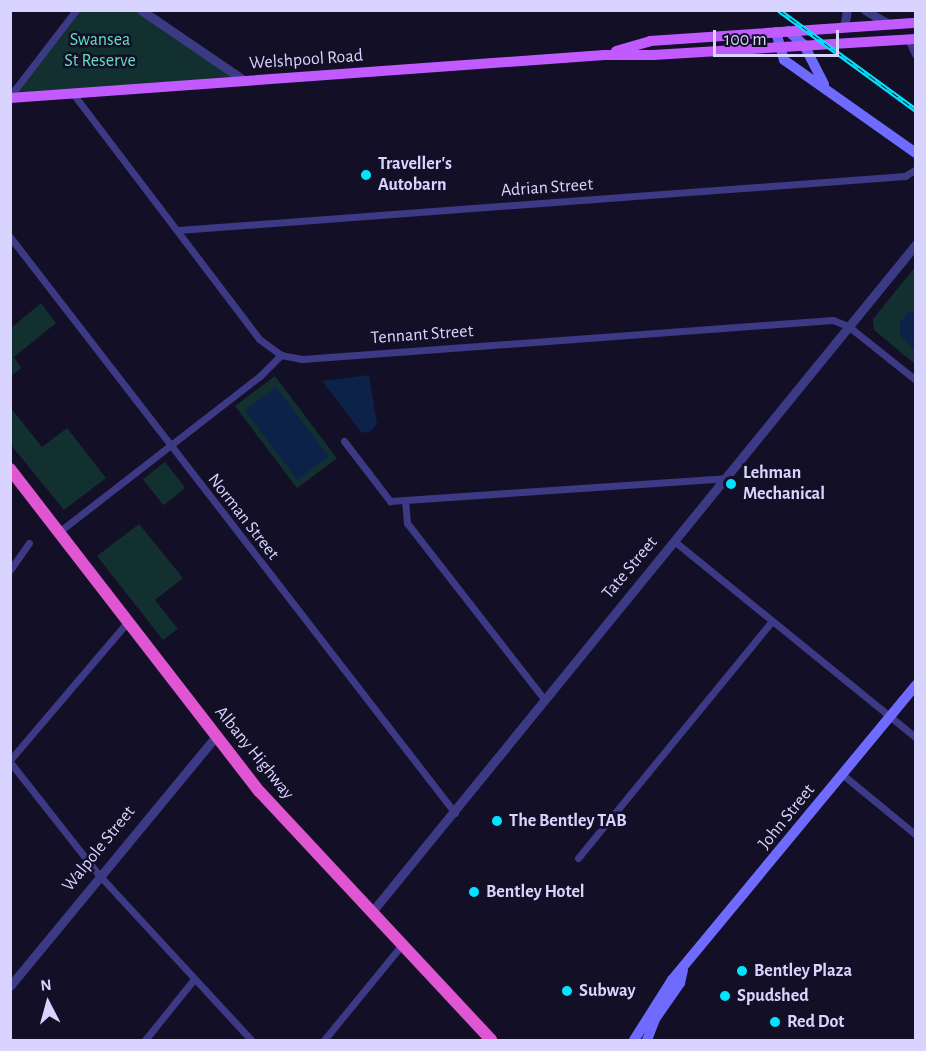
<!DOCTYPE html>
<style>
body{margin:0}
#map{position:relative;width:926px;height:1051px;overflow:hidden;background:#130f26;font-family:"Alegreya Sans",sans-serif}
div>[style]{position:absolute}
.green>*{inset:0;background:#12302f;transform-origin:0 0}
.water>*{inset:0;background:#0c2248;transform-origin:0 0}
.minor>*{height:7px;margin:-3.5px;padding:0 3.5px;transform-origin:3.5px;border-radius:3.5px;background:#3d3a85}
.tertiary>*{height:9px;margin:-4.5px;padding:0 4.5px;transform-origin:4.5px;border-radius:4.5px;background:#3d3a85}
.secondary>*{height:10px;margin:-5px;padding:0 5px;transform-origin:5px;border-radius:5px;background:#6f6bff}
.primary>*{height:10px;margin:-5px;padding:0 5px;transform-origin:5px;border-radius:5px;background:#c25bff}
.trunk>*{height:12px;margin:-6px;padding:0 6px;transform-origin:6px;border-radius:6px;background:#e055d1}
.rail>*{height:4.5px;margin-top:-2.25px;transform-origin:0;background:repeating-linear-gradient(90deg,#130f26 0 7px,#00e5ff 0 14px);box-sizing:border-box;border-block:2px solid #00e5ff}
.dots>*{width:16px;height:16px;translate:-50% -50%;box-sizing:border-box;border:3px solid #130f26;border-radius:50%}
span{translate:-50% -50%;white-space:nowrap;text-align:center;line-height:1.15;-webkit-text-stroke:5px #130f26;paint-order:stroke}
.park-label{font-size:18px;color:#5fe0c0}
.street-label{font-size:18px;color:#d9d4ff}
.poi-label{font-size:18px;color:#d9d4ff;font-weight:700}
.left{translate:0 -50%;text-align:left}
.frame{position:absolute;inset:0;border:12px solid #d9d4ff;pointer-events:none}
.north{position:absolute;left:18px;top:973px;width:60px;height:60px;-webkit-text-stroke:4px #130f26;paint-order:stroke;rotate:354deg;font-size:16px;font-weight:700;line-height:24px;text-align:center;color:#d9d4ff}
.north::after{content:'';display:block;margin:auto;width:21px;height:27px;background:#d9d4ff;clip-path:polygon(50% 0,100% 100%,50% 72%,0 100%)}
.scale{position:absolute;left:713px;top:30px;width:126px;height:27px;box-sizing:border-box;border:3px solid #d9d4ff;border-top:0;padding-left:8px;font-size:18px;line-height:21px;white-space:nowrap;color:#d9d4ff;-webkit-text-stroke:4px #130f26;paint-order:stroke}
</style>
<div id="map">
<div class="green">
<i style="clip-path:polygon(80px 11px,141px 11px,245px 81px,11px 98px)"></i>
<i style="clip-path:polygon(915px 267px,915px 364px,874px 330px,873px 319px)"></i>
<i style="clip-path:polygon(41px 303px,56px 323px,14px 357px,21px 368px,11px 376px,11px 328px)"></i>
<i style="left:275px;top:376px;width:103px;height:50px;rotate:53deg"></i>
<i style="clip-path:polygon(10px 407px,42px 447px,67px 428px,106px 478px,64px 510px,11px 445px)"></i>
<i style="left:165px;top:462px;width:33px;height:28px;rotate:52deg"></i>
<i style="clip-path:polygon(139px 524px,183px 578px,155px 600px,178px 629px,163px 640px,97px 556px)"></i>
</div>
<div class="water">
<i style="clip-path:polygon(908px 312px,915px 312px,915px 351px,900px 335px,900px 323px)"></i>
<i style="clip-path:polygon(369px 375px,377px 424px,371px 431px,362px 433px,322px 381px)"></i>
<i style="left:276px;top:387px;width:87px;height:39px;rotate:53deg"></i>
</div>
<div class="minor">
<i style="left:74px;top:95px;width:306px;rotate:52.8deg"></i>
<i style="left:259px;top:339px;width:27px;rotate:36deg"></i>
<i style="left:10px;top:96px;width:108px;rotate:-52.5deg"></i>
<i style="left:178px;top:230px;width:729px;rotate:-4.25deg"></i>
<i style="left:905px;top:176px;width:13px;rotate:-32deg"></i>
<i style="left:10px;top:237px;width:728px;rotate:52.31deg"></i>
<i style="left:344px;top:441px;width:76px;rotate:52.5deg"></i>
<i style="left:390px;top:501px;width:15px;rotate:-4deg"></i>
<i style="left:405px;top:500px;width:23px;rotate:85deg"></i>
<i style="left:407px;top:523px;width:222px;rotate:52.1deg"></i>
<i style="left:405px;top:500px;width:321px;rotate:-3.9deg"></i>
<i style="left:60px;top:531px;width:253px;rotate:-37.8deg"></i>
<i style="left:260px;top:376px;width:30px;rotate:-45deg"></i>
<i style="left:281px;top:355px;width:21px;rotate:11deg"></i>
<i style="left:302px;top:359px;width:532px;rotate:-4.2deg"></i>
<i style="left:833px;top:320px;width:16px;rotate:22deg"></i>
<i style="left:848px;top:326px;width:87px;rotate:38.5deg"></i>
<i style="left:674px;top:541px;width:312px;rotate:39.1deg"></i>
<i style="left:10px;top:570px;width:33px;rotate:-55deg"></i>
<i style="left:10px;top:760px;width:184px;rotate:-49.6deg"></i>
<i style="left:10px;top:762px;width:144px;rotate:51.8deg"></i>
<i style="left:99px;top:875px;width:224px;rotate:47.3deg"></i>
<i style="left:843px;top:775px;width:94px;rotate:39.4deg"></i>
<i style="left:578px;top:858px;width:306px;rotate:-50.7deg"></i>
<i style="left:145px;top:1040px;width:78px;rotate:-51.2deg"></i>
<i style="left:324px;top:1040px;width:122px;rotate:-50.7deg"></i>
</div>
<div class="tertiary">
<i style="left:141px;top:10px;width:126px;rotate:34.3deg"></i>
<i style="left:865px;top:10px;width:27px;rotate:31deg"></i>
<i style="left:844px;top:27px;width:17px;rotate:-80deg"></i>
<i style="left:909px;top:39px;width:17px;rotate:65deg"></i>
<i style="left:371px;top:913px;width:863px;rotate:-50.83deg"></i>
<i style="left:10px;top:986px;width:324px;rotate:-50.5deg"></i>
</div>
<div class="secondary">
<i style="left:788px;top:31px;width:21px;rotate:41deg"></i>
<i style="left:804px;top:45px;width:44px;rotate:62.9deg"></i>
<i style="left:776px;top:32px;width:29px;rotate:74deg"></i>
<i style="left:784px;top:60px;width:161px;rotate:35.2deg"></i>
<i style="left:634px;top:1040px;width:71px;rotate:-57.7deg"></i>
<i style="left:672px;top:980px;width:383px;rotate:-50.4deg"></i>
<i style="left:647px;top:1040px;width:22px;rotate:-69deg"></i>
<i style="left:655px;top:1019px;width:44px;rotate:-55.2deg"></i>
<i style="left:680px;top:983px;width:13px;rotate:-77deg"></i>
</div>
<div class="primary">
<i style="left:616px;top:51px;width:35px;rotate:-16deg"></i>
<i style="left:650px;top:41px;width:267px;rotate:-3.9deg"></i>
<i style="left:10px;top:98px;width:596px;rotate:-4.14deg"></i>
<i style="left:604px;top:55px;width:49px"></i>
<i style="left:653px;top:55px;width:263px;rotate:-3.5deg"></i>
</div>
<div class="trunk">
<i style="left:10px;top:469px;width:408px;rotate:52.3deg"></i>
<i style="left:260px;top:792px;width:339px;rotate:47deg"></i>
</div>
<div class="rail">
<i style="left:779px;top:10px;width:170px;rotate:36.1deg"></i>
</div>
<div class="dots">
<i style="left:366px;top:175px;background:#00e5ff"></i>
<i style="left:731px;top:484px;background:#00e5ff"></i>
<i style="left:497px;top:821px;background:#00e5ff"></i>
<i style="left:474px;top:892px;background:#00e5ff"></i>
<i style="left:742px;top:971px;background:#00e5ff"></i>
<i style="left:567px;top:991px;background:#00e5ff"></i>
<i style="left:725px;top:996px;background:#00e5ff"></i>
<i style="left:775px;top:1022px;background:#00e5ff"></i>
</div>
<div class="park-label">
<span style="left:100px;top:51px">Swansea<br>St Reserve</span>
</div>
<div class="street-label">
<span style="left:306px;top:60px;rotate:-4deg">Welshpool Road</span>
<span style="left:547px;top:188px;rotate:-4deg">Adrian Street</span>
<span style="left:422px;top:335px;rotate:-4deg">Tennant Street</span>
<span style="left:243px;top:517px;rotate:52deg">Norman Street</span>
<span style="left:630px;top:568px;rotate:-50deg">Tate Street</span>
<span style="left:254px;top:753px;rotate:51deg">Albany Highway</span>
<span style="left:787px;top:817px;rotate:-51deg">John Street</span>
<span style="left:99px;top:849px;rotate:-51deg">Walpole Street</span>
</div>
<div class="poi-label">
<span class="left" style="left:378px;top:175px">Traveller's<br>Autobarn</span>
<span class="left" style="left:743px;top:484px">Lehman<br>Mechanical</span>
<span class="left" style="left:509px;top:821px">The Bentley TAB</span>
<span class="left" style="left:486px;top:892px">Bentley Hotel</span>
<span class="left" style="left:754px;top:971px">Bentley Plaza</span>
<span class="left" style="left:579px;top:991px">Subway</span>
<span class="left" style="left:737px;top:996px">Spudshed</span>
<span class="left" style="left:787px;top:1022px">Red Dot</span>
</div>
<div class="frame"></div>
<div class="north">N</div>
<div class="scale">100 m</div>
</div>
